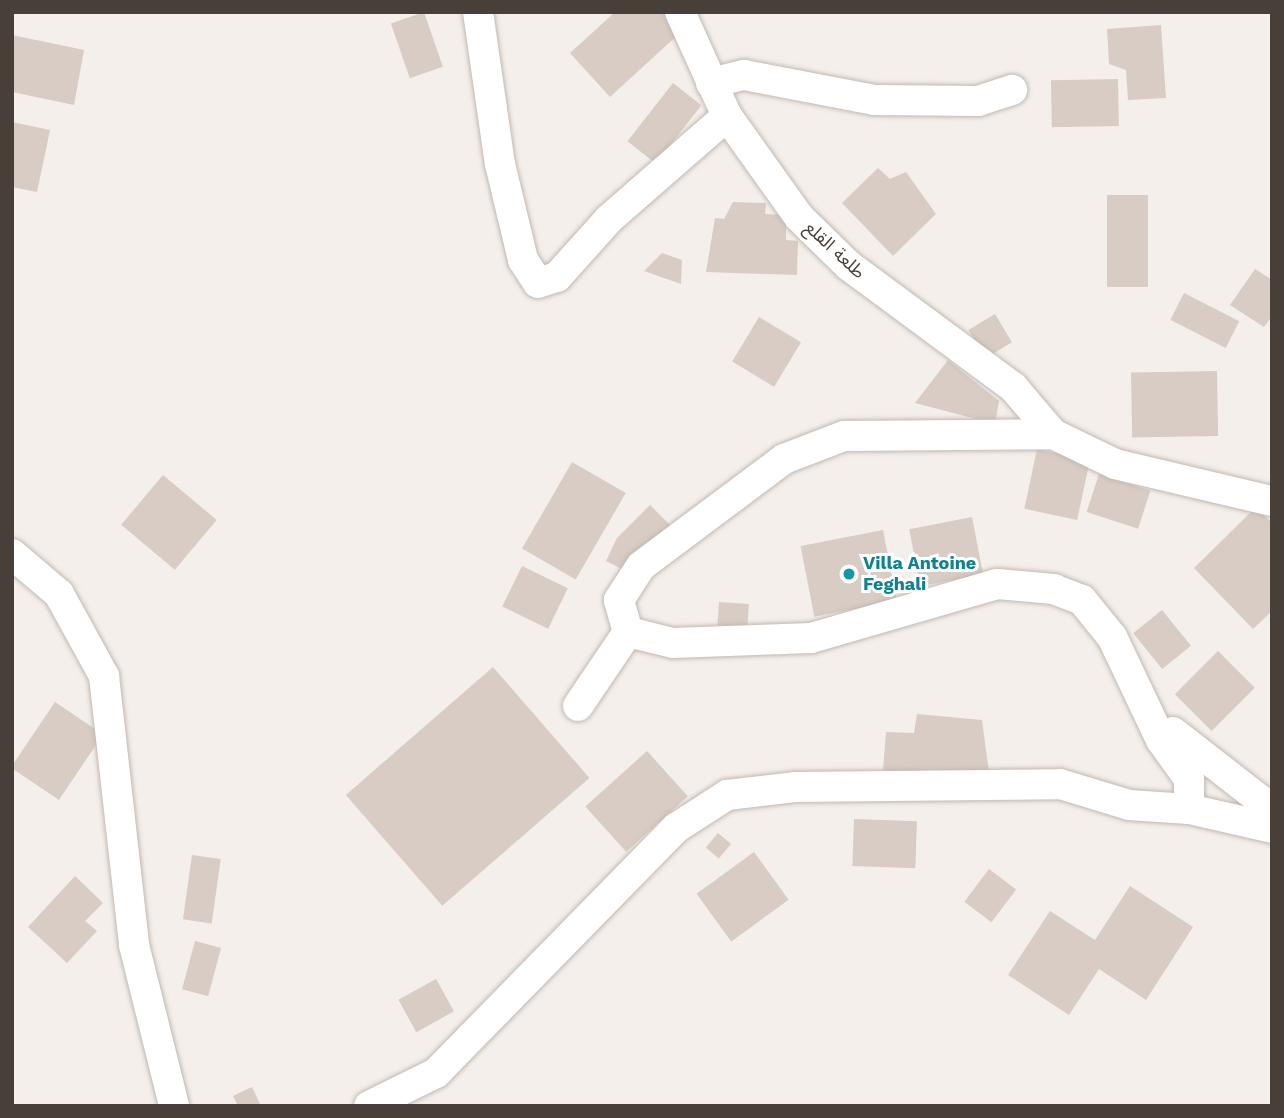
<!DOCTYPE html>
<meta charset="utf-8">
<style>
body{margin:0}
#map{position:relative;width:1284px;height:1118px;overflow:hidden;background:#f4efeb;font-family:"Work Sans","Noto Sans Arabic",sans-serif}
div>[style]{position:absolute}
.building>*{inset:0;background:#d8ccc4;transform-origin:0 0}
.roads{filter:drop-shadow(0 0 2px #c2b8b1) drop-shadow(0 0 2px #c2b8b1)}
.minor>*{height:30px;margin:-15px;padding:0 15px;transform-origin:15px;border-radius:15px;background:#fff}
.dots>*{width:19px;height:19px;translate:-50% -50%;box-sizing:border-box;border:4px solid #fff;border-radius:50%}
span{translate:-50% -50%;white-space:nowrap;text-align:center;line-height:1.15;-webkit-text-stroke:6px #fff;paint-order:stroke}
.street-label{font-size:18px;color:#483f39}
.culture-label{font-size:18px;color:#0d838f;font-weight:700}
.left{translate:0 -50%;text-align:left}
.frame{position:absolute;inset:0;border:14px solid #483f39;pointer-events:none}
</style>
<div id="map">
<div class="building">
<i style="left:424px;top:12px;width:58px;height:35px;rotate:71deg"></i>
<i style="clip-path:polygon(615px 12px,665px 12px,682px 31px,610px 97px,570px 53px)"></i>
<i style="clip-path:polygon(1161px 25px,1166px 98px,1128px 100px,1126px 70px,1109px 64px,1107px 29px)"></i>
<i style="clip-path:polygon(12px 35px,84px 50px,74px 105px,12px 92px)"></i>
<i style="left:1118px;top:79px;width:47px;height:67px;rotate:89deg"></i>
<i style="left:673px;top:83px;width:36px;height:74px;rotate:38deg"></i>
<i style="clip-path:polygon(12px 122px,50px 130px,37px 192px,12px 187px)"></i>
<i style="clip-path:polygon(878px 168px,890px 179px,906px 172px,936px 214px,893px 256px,842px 203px)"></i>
<i style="left:1107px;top:195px;width:41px;height:92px"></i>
<i style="clip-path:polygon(733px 202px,766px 203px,765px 214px,786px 215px,786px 240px,798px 241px,797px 275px,706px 272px,715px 218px,724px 219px)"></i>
<i style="clip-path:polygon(662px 253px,682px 260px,681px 284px,644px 271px)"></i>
<i style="clip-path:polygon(1255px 269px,1272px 280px,1272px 316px,1264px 327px,1230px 305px)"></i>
<i style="left:1184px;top:293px;width:62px;height:30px;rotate:27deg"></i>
<i style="left:995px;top:314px;width:33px;height:31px;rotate:59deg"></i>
<i style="left:759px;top:317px;width:49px;height:52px;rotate:31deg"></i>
<i style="clip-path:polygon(948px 360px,999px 401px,995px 424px,915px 403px)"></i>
<i style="left:1217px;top:371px;width:65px;height:86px;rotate:89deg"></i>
<i style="left:1037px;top:449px;width:54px;height:61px;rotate:12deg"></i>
<i style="left:572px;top:462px;width:62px;height:100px;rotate:30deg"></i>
<i style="left:1099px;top:474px;width:54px;height:40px;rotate:18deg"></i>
<i style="left:163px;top:475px;width:70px;height:65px;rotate:40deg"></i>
<i style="clip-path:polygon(650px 505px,681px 536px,624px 570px,606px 561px,617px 538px)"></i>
<i style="clip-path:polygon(1256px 507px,1272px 523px,1272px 611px,1253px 629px,1194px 568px)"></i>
<i style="left:972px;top:517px;width:58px;height:64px;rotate:79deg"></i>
<i style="left:883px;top:530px;width:72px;height:84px;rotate:79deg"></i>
<i style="left:522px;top:566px;width:51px;height:45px;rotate:26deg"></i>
<i style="left:719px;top:602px;width:30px;height:23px;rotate:4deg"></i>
<i style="left:1162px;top:610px;width:46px;height:37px;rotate:51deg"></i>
<i style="left:1218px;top:651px;width:52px;height:61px;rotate:45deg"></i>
<i style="left:493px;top:667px;width:147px;height:195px;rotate:49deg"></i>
<i style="left:55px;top:702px;width:58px;height:79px;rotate:34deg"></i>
<i style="clip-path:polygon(917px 714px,982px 720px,990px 780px,883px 770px,886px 732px,914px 733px)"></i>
<i style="left:647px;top:751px;width:61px;height:83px;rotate:48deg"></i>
<i style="left:854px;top:819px;width:63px;height:47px;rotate:2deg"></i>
<i style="left:718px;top:833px;width:17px;height:19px;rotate:40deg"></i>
<i style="left:754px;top:852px;width:59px;height:71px;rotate:54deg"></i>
<i style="left:192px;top:855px;width:29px;height:65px;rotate:8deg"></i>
<i style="left:989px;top:869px;width:34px;height:41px;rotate:37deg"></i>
<i style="clip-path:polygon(75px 876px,103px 903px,85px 921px,97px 931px,67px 963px,28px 927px)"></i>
<i style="clip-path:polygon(1130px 886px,1193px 927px,1146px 1000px,1099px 969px,1069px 1015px,1008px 975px,1050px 911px,1095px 940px)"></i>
<i style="left:195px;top:941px;width:27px;height:50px;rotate:15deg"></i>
<i style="left:436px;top:979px;width:37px;height:43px;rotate:61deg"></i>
<i style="clip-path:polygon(252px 1087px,261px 1106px,238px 1106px,233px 1096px)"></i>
</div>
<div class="roads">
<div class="minor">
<i style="left:478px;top:12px;width:154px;rotate:81.8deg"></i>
<i style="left:500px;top:164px;width:99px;rotate:76.5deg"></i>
<i style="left:523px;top:260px;width:27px;rotate:57deg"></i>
<i style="left:538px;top:283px;width:20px;rotate:-18deg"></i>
<i style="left:557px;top:277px;width:78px;rotate:-48.1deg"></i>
<i style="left:609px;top:219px;width:157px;rotate:-41.1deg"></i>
<i style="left:680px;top:12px;width:114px;rotate:65.7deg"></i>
<i style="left:727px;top:116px;width:124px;rotate:54.5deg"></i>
<i style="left:799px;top:217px;width:69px;rotate:44.4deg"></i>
<i style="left:848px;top:265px;width:205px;rotate:36.5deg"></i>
<i style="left:1013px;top:387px;width:62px;rotate:49.6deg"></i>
<i style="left:711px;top:83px;width:34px;rotate:-14deg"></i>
<i style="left:744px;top:75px;width:133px;rotate:10.8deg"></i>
<i style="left:875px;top:100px;width:103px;rotate:0.6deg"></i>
<i style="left:978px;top:101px;width:36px;rotate:-18deg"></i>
<i style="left:12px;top:554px;width:62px;rotate:40.4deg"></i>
<i style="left:59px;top:594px;width:94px;rotate:61.2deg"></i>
<i style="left:104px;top:676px;width:271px;rotate:83.6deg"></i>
<i style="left:134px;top:945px;width:166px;rotate:76deg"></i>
<i style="left:578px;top:706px;width:89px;rotate:-56deg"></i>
<i style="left:1173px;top:732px;width:125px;rotate:37.9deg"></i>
<i style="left:1189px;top:809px;width:85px;rotate:12.9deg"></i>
<i style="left:369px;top:1106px;width:75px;rotate:-26.2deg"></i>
<i style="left:436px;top:1073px;width:343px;rotate:-45.6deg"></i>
<i style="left:676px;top:828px;width:61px;rotate:-32.9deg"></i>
<i style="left:727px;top:795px;width:68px;rotate:-6.7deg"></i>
<i style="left:795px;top:787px;width:265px;rotate:-0.6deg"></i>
<i style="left:1060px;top:784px;width:72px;rotate:16.9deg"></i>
<i style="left:1129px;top:805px;width:60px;rotate:3.8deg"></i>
<i style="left:1189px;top:809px;width:30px;rotate:-90deg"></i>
<i style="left:1189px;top:779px;width:48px;rotate:-125.7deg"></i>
<i style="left:1161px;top:740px;width:114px;rotate:-115.4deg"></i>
<i style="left:1112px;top:637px;width:48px;rotate:-129deg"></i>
<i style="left:1082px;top:600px;width:30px;rotate:-159deg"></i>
<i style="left:1054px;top:589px;width:57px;rotate:-175deg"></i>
<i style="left:997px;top:584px;width:194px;rotate:163.8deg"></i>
<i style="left:811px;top:638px;width:138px;rotate:177.9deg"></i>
<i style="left:673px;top:643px;width:46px;rotate:-166.3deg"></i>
<i style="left:628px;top:632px;width:33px;rotate:-106deg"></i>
<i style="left:619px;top:600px;width:40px;rotate:-57.1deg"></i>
<i style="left:641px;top:566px;width:179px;rotate:-36.8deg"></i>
<i style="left:784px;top:459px;width:64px;rotate:-21deg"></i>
<i style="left:844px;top:436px;width:209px;rotate:-0.5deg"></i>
<i style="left:1053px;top:434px;width:69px;rotate:25.8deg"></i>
<i style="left:1115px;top:464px;width:161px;rotate:13.3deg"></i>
</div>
</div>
<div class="dots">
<i style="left:849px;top:574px;background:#0f9aa8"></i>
</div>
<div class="street-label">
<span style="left:835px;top:250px;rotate:43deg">طلعة القلع</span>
</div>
<div class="culture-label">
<span class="left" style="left:863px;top:574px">Villa Antoine<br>Feghali</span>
</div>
<div class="frame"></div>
</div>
